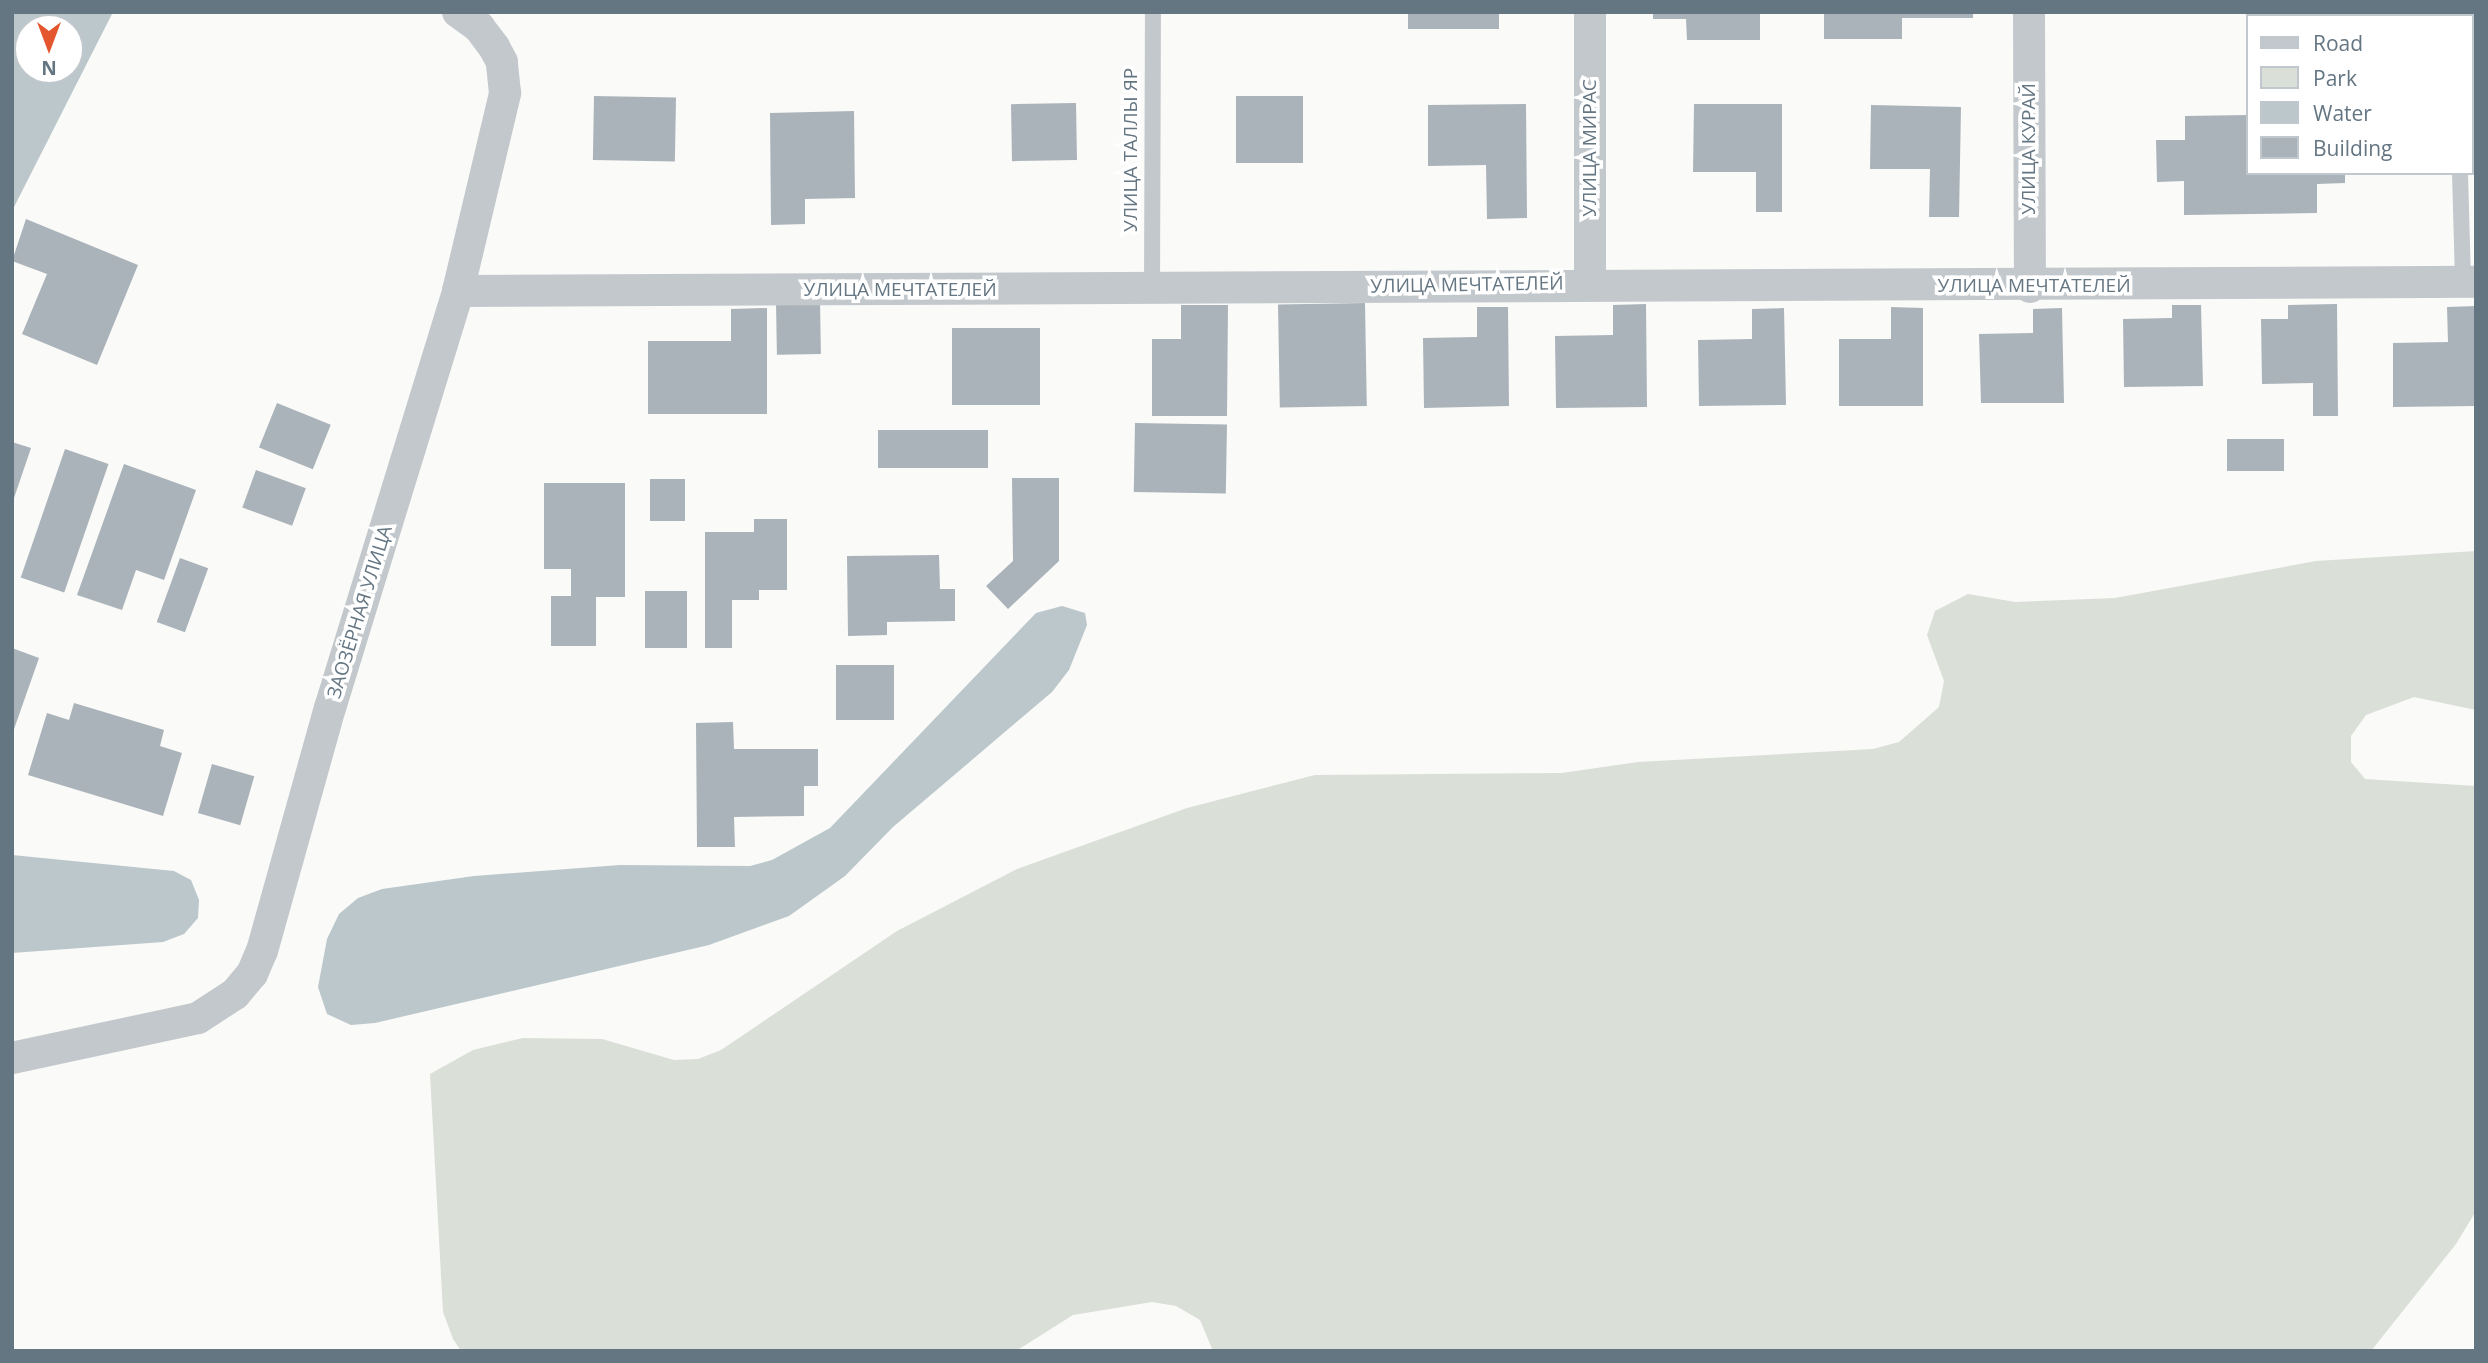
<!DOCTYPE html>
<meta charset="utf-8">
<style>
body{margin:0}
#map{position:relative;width:2488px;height:1363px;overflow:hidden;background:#fafaf8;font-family:"Open Sans",sans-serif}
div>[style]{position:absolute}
.green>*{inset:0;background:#dadfd7}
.water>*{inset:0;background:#bbc7cb}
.building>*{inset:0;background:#aab3b9;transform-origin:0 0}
.service>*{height:16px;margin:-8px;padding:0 8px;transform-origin:8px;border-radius:8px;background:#c3c8cc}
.minor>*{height:32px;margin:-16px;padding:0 16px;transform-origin:16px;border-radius:16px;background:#c3c8cc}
span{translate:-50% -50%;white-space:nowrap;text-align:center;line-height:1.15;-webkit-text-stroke:7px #fff;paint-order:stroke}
.street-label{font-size:19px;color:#657683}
.frame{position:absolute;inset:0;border:14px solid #657683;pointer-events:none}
.legend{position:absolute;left:2246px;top:14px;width:228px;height:161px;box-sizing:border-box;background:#fff;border:2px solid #c1c8cd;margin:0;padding:9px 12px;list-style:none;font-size:21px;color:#657683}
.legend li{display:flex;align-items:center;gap:14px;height:35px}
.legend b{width:35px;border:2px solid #c1c8cd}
.north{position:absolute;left:14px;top:14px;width:70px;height:70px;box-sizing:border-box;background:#fff;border:2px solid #c1c8cd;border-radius:50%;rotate:180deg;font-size:19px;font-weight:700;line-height:28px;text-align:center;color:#657683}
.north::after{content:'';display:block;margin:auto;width:24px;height:32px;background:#e4572e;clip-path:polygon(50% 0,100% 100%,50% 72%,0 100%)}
</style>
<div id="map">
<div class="green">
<i style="clip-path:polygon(2476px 551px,2476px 710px,2414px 697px,2366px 715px,2351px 736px,2351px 762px,2365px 779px,2476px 786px,2476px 1211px,2456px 1244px,2371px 1351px,1213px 1351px,1200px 1320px,1176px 1306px,1152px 1302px,1073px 1315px,1016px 1351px,461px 1351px,453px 1339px,443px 1312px,430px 1074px,473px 1050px,523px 1038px,602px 1039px,674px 1060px,698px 1059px,721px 1050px,897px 931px,1017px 869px,1187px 808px,1315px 775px,1562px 773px,1638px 762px,1873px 749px,1899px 742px,1939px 707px,1944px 681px,1927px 635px,1935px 611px,1968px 594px,2015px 602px,2115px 598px,2316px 561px)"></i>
</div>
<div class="water">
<i style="clip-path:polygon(evenodd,12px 12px,113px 12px,12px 211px,12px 12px,28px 28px,70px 28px,70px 70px,28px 70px,28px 28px)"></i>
<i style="clip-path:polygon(1062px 606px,1085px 613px,1087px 625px,1069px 670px,1052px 692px,893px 827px,845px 876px,789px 916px,709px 945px,375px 1023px,351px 1025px,327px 1014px,318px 987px,327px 939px,339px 914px,358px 898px,382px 889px,474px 876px,620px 865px,750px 866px,772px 860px,830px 828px,1036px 613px)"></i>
<i style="clip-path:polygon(12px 855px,174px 871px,191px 880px,199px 900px,198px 918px,184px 934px,163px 942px,12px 953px)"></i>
</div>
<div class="building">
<i style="left:1408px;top:12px;width:91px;height:17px"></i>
<i style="clip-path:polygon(1653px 12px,1760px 12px,1760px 40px,1687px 40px,1686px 19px,1653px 19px)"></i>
<i style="clip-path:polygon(1824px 12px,1973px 12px,1973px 18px,1902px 18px,1902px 39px,1824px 39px)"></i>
<i style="left:594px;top:96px;width:82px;height:64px;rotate:1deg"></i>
<i style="left:1236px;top:96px;width:67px;height:67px"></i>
<i style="left:1076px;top:103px;width:57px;height:65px;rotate:89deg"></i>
<i style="clip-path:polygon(1526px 104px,1527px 218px,1487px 219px,1486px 165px,1428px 166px,1428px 105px)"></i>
<i style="clip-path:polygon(1694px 104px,1782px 104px,1782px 212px,1756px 212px,1756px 172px,1693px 172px)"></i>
<i style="clip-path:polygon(1871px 105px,1961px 107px,1959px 217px,1929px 217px,1930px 169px,1870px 169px)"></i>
<i style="clip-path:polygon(854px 111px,855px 198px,805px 199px,805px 224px,771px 225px,770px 113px)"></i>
<i style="clip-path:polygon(2248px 115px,2248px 173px,2345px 173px,2345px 183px,2317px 184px,2317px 213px,2184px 215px,2184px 181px,2157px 182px,2156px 140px,2185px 140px,2185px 116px)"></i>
<i style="clip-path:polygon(26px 219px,138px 265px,97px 365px,22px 334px,47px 274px,12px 261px)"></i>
<i style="left:820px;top:302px;width:52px;height:44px;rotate:89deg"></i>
<i style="left:1365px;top:303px;width:103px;height:87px;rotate:89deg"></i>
<i style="clip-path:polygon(1646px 304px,1647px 407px,1556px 408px,1555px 336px,1613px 335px,1613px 305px)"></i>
<i style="clip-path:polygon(2337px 304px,2338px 416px,2313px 416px,2313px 383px,2262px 384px,2261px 319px,2288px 319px,2288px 305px)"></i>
<i style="clip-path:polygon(1181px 305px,1228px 305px,1227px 416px,1152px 416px,1152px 339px,1181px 339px)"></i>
<i style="clip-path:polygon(2172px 305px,2201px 305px,2203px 386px,2124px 387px,2123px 319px,2172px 318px)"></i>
<i style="clip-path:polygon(2476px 306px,2476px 406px,2393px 407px,2393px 343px,2448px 342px,2447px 307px)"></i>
<i style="clip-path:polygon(1477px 307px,1508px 307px,1509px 406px,1424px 408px,1423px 338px,1477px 337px)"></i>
<i style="clip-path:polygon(1891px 307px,1923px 308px,1923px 406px,1839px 406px,1839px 339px,1891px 339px)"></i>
<i style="clip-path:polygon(767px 308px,767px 414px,648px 414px,648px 341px,731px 341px,731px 309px)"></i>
<i style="clip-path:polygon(1784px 308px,1786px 405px,1699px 406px,1698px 340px,1752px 339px,1752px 309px)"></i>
<i style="clip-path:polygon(2062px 308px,2064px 403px,1981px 403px,1979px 334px,2033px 333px,2033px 309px)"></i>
<i style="left:952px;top:328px;width:88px;height:77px"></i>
<i style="left:277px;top:403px;width:58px;height:48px;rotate:22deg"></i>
<i style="left:1135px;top:423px;width:92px;height:69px;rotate:1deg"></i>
<i style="left:988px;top:430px;width:38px;height:110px;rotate:90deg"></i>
<i style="left:2284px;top:439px;width:32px;height:57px;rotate:90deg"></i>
<i style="clip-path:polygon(12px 442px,31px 448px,13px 501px,12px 501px)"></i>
<i style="left:65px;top:449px;width:46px;height:136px;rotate:19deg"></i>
<i style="clip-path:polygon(124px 464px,196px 490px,164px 580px,136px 570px,122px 610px,77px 595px)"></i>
<i style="left:256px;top:470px;width:53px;height:40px;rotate:20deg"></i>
<i style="clip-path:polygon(1012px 478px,1059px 478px,1059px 561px,1008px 609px,986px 586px,1013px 561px)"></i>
<i style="left:650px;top:479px;width:35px;height:42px"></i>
<i style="clip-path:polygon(544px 483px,625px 483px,625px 597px,596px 597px,596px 646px,551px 646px,551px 596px,571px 596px,571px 569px,544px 569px)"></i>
<i style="clip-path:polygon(754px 519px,787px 519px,787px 590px,759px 590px,759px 600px,732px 600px,732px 648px,705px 648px,705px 532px,754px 532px)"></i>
<i style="clip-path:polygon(939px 555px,940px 589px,955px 589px,955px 621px,887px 622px,887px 635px,848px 636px,847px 556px)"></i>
<i style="left:180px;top:558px;width:30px;height:68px;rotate:20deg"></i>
<i style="left:645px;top:591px;width:42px;height:57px"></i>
<i style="clip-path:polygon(12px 648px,39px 658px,13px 732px,12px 731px)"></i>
<i style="left:894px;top:665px;width:55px;height:58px;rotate:90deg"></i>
<i style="clip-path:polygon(74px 703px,164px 730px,160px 746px,182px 753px,163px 816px,28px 775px,47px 713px,69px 720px)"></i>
<i style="clip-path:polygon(733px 722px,734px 749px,818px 749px,818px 786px,804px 786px,804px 816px,734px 817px,735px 847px,697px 847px,696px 723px)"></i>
<i style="left:212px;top:764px;width:44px;height:51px;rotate:16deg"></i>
</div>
<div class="service">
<i style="left:2457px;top:12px;width:4px;rotate:90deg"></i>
<i style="left:2460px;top:173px;width:109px;rotate:88.4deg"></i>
<i style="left:1152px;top:289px;width:277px;rotate:-89.8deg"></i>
</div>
<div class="minor">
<i style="left:2029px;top:12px;width:275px;rotate:89.8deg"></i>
<i style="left:1590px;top:284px;width:272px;rotate:-90deg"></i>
<i style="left:458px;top:291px;width:2018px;rotate:-0.26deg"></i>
<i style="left:12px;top:1058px;width:190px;rotate:-12.1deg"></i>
<i style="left:198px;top:1018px;width:44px;rotate:-33deg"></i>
<i style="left:235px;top:994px;width:26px;rotate:-50deg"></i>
<i style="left:252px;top:974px;width:25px;rotate:-67deg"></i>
<i style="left:262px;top:951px;width:252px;rotate:-74.4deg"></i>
<i style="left:330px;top:708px;width:436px;rotate:-72.9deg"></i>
<i style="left:458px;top:291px;width:204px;rotate:-76.6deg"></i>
<i style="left:505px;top:93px;width:31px;rotate:-96deg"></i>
<i style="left:502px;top:62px;width:17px;rotate:-118deg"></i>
<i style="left:494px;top:47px;width:25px;rotate:-127deg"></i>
<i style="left:479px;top:27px;width:26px;rotate:-144deg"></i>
</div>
<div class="street-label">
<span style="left:1590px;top:148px;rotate:-90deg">УЛИЦА МИРАС</span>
<span style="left:2029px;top:149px;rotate:-90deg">УЛИЦА КУРАЙ</span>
<span style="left:1131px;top:150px;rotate:-90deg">УЛИЦА ТАЛЛЫ ЯР</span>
<span style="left:1467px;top:285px;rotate:-1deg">УЛИЦА МЕЧТАТЕЛЕЙ</span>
<span style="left:2034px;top:286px">УЛИЦА МЕЧТАТЕЛЕЙ</span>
<span style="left:900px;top:290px">УЛИЦА МЕЧТАТЕЛЕЙ</span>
<span style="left:360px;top:612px;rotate:-73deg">ЗАОЗЁРНАЯ УЛИЦА</span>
</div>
<div class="frame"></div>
<ul class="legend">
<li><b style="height:9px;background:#c3c8cc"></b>Road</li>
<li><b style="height:19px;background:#dadfd7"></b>Park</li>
<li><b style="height:19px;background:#bbc7cb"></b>Water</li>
<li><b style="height:19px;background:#aab3b9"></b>Building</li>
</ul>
<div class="north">N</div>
</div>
